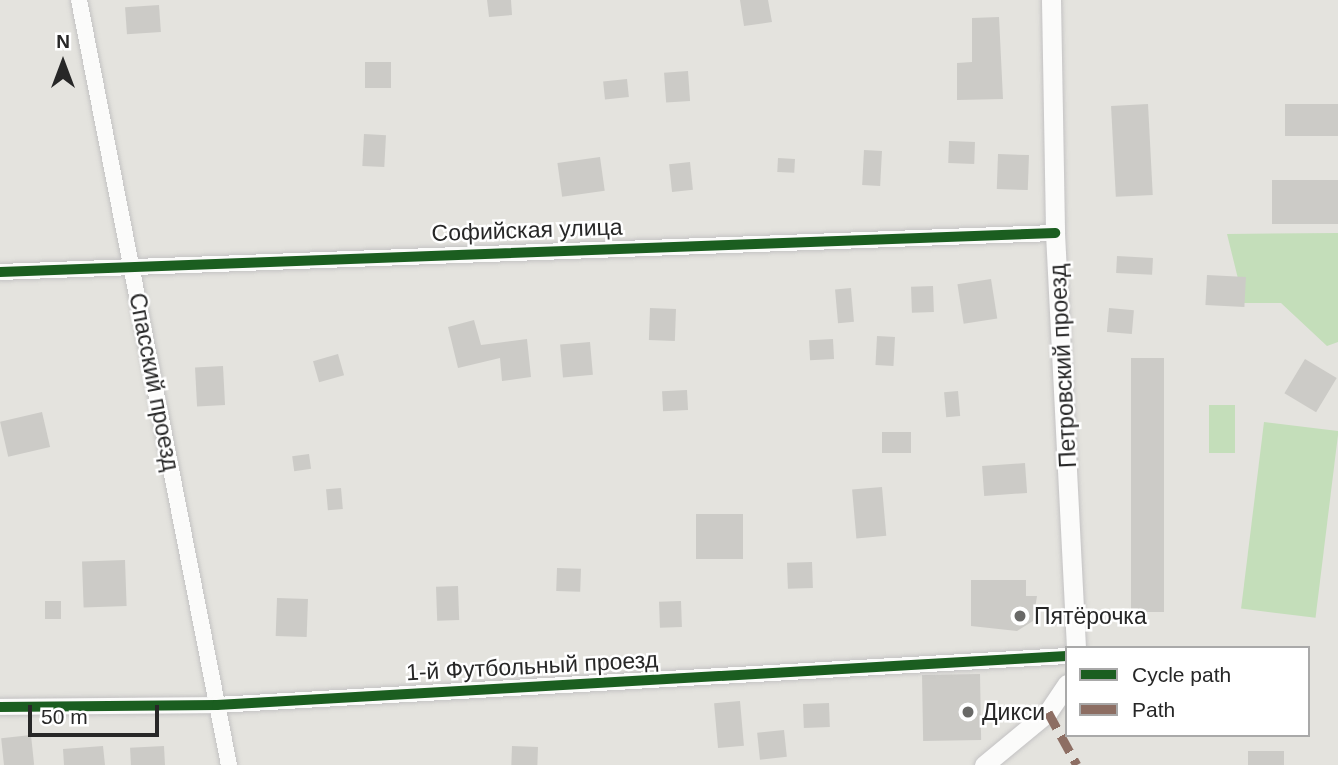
<!DOCTYPE html>
<meta charset="utf-8">
<style>
body{margin:0}
#map{position:relative;width:1338px;height:765px;overflow:hidden;background:#e4e3de;font-family:Helvetica,sans-serif}
div>[style]{position:absolute}
.green>*{inset:0;background:#c4deba;transform-origin:0 0}
.building>*{inset:0;background:#cccbc7;transform-origin:0 0}
.roads{filter:drop-shadow(0 0 2px #c3c2c3) drop-shadow(0 0 2px #c3c2c3)}
.minor>*{height:16px;margin:-8px;padding:0 8px;transform-origin:8px;border-radius:8px;background:#fbfbfa}
.tertiary>*{height:19px;margin:-9.5px;padding:0 9.5px;transform-origin:9.5px;border-radius:9.5px;background:#fbfbfa}
.quiet>*{height:9px;margin-top:-4.5px;transform-origin:0;background:repeating-linear-gradient(90deg,#8d6e63 0 18px,transparent 0 27px)}
.cycleway>*{height:10px;margin:-5px;padding:0 5px;transform-origin:5px;border-radius:5px;background:#1b5e20}
.dots>*{width:19px;height:19px;translate:-50% -50%;box-sizing:border-box;border:4px solid #fff;border-radius:50%}
span{translate:-50% -50%;white-space:nowrap;text-align:center;line-height:1.15;-webkit-text-stroke:5px #fff;paint-order:stroke}
.street-label{font-size:23px;color:#272727}
.poi-label{font-size:23px;color:#272727}
.left{translate:0 -50%;text-align:left}
.legend{position:absolute;left:1065px;top:646px;width:245px;height:91px;box-sizing:border-box;background:#fff;border:2px solid #a9a9a9;margin:0;padding:9px 12px;list-style:none;font-size:21px;color:#272727}
.legend li{display:flex;align-items:center;gap:14px;height:35px}
.legend b{width:35px;border:2px solid #a9a9a9}
.north{position:absolute;left:28px;top:28px;width:70px;height:70px;-webkit-text-stroke:5px #fff;paint-order:stroke;rotate:0deg;font-size:19px;font-weight:700;line-height:28px;text-align:center;color:#272727}
.north::after{content:'';display:block;margin:auto;width:24px;height:32px;background:#272727;clip-path:polygon(50% 0,100% 100%,50% 72%,0 100%)}
.scale{position:absolute;left:28px;top:705px;width:131px;height:32px;box-sizing:border-box;border:4px solid #272727;border-top:0;padding-left:9px;font-size:21px;line-height:24px;white-space:nowrap;color:#272727;-webkit-text-stroke:5px #fff;paint-order:stroke}
</style>
<div id="map">
<div class="green">
<i style="clip-path:polygon(1338px 233px,1338px 342px,1327px 346px,1281px 303px,1244px 303px,1227px 234px)"></i>
<i style="left:1209px;top:405px;width:26px;height:48px"></i>
<i style="left:1264px;top:422px;width:75px;height:188px;rotate:7deg"></i>
</div>
<div class="building">
<i style="clip-path:polygon(487px 0,511px 0,512px 15px,489px 17px)"></i>
<i style="clip-path:polygon(740px 0,768px 0,772px 22px,744px 26px)"></i>
<i style="left:159px;top:5px;width:27px;height:34px;rotate:86deg"></i>
<i style="clip-path:polygon(999px 17px,1003px 99px,957px 100px,957px 63px,972px 62px,972px 18px)"></i>
<i style="left:365px;top:62px;width:26px;height:26px"></i>
<i style="left:688px;top:71px;width:30px;height:24px;rotate:86deg"></i>
<i style="left:627px;top:79px;width:18px;height:24px;rotate:84deg"></i>
<i style="left:1148px;top:104px;width:91px;height:37px;rotate:87deg"></i>
<i style="left:1285px;top:104px;width:53px;height:32px"></i>
<i style="left:364px;top:134px;width:22px;height:32px;rotate:3deg"></i>
<i style="left:949px;top:141px;width:26px;height:22px;rotate:2deg"></i>
<i style="left:864px;top:150px;width:18px;height:35px;rotate:3deg"></i>
<i style="left:998px;top:154px;width:31px;height:35px;rotate:2deg"></i>
<i style="left:600px;top:157px;width:34px;height:43px;rotate:82deg"></i>
<i style="left:778px;top:158px;width:17px;height:14px;rotate:3deg"></i>
<i style="left:690px;top:162px;width:28px;height:21px;rotate:84deg"></i>
<i style="left:1338px;top:180px;width:44px;height:66px;rotate:90deg"></i>
<i style="left:1117px;top:256px;width:36px;height:17px;rotate:3deg"></i>
<i style="left:1207px;top:275px;width:39px;height:30px;rotate:3deg"></i>
<i style="left:991px;top:279px;width:40px;height:34px;rotate:81deg"></i>
<i style="left:933px;top:286px;width:26px;height:22px;rotate:88deg"></i>
<i style="left:851px;top:288px;width:34px;height:16px;rotate:85deg"></i>
<i style="left:650px;top:308px;width:26px;height:32px;rotate:2deg"></i>
<i style="left:1109px;top:308px;width:25px;height:24px;rotate:5deg"></i>
<i style="clip-path:polygon(474px 320px,481px 345px,527px 339px,531px 377px,502px 381px,500px 358px,458px 368px,448px 327px)"></i>
<i style="left:877px;top:336px;width:18px;height:29px;rotate:3deg"></i>
<i style="left:833px;top:339px;width:20px;height:24px;rotate:87deg"></i>
<i style="left:590px;top:342px;width:33px;height:30px;rotate:85deg"></i>
<i style="left:338px;top:354px;width:22px;height:26px;rotate:74deg"></i>
<i style="left:1131px;top:358px;width:33px;height:254px"></i>
<i style="left:1305px;top:359px;width:37px;height:40px;rotate:31deg"></i>
<i style="left:223px;top:366px;width:39px;height:28px;rotate:87deg"></i>
<i style="left:687px;top:390px;width:20px;height:25px;rotate:87deg"></i>
<i style="left:958px;top:391px;width:25px;height:14px;rotate:85deg"></i>
<i style="left:42px;top:412px;width:36px;height:43px;rotate:77deg"></i>
<i style="left:911px;top:432px;width:21px;height:29px;rotate:90deg"></i>
<i style="left:309px;top:454px;width:15px;height:17px;rotate:82deg"></i>
<i style="left:1025px;top:463px;width:30px;height:43px;rotate:86deg"></i>
<i style="left:882px;top:487px;width:49px;height:30px;rotate:85deg"></i>
<i style="left:341px;top:488px;width:21px;height:15px;rotate:85deg"></i>
<i style="left:696px;top:514px;width:47px;height:45px"></i>
<i style="left:125px;top:560px;width:46px;height:43px;rotate:88deg"></i>
<i style="left:812px;top:562px;width:26px;height:25px;rotate:88deg"></i>
<i style="left:557px;top:568px;width:24px;height:23px;rotate:2deg"></i>
<i style="clip-path:polygon(971px 580px,1026px 580px,1026px 596px,1037px 596px,1033px 621px,1017px 631px,971px 626px)"></i>
<i style="left:458px;top:586px;width:34px;height:22px;rotate:88deg"></i>
<i style="left:277px;top:598px;width:31px;height:38px;rotate:2deg"></i>
<i style="left:45px;top:601px;width:16px;height:18px"></i>
<i style="left:681px;top:601px;width:26px;height:22px;rotate:88deg"></i>
<i style="left:980px;top:674px;width:66px;height:58px;rotate:89deg"></i>
<i style="left:740px;top:701px;width:45px;height:26px;rotate:85deg"></i>
<i style="left:829px;top:703px;width:24px;height:26px;rotate:88deg"></i>
<i style="left:784px;top:730px;width:27px;height:27px;rotate:84deg"></i>
<i style="left:31px;top:735px;width:30px;height:30px;rotate:84deg"></i>
<i style="clip-path:polygon(103px 746px,105px 765px,64px 765px,63px 749px)"></i>
<i style="left:164px;top:746px;width:19px;height:34px;rotate:87deg"></i>
<i style="left:512px;top:746px;width:26px;height:19px;rotate:2deg"></i>
<i style="left:1248px;top:751px;width:36px;height:14px"></i>
</div>
<div class="roads">
<div class="minor">
<i style="left:79px;top:0;width:780px;rotate:78.91deg"></i>
<i style="left:0;top:272px;width:1056px;rotate:-2.12deg"></i>
<i style="left:0;top:707px;width:217px;rotate:-0.5deg"></i>
<i style="left:217px;top:705px;width:851px;rotate:-3.3deg"></i>
</div>
<div class="tertiary">
<i style="left:1051px;top:0;width:233px;rotate:89deg"></i>
<i style="left:1055px;top:233px;width:416px;rotate:87.1deg"></i>
<i style="left:984px;top:765px;width:83px;rotate:-39.6deg"></i>
<i style="left:1048px;top:712px;width:34px;rotate:-56deg"></i>
</div>
</div>
<div class="quiet">
<i style="left:1048px;top:712px;width:60px;rotate:61.3deg"></i>
</div>
<div class="cycleway">
<i style="left:0;top:272px;width:1056px;rotate:-2.12deg"></i>
<i style="left:0;top:707px;width:217px;rotate:-0.5deg"></i>
<i style="left:217px;top:705px;width:851px;rotate:-3.3deg"></i>
</div>
<div class="dots">
<i style="left:1020px;top:616px;background:#696967"></i>
<i style="left:968px;top:712px;background:#696967"></i>
</div>
<div class="street-label">
<span style="left:527px;top:230px;rotate:-2deg">Софийская улица</span>
<span style="left:1063px;top:366px;rotate:-93deg">Петровский проезд</span>
<span style="left:154px;top:382px;rotate:79deg">Спасский проезд</span>
<span style="left:532px;top:666px;rotate:-3deg">1-й Футбольный проезд</span>
</div>
<div class="poi-label">
<span class="left" style="left:1034px;top:616px">Пятёрочка</span>
<span class="left" style="left:982px;top:712px">Дикси</span>
</div>
<ul class="legend">
<li><b style="height:9px;background:#1b5e20"></b>Cycle path</li>
<li><b style="height:9px;background:#8d6e63"></b>Path</li>
</ul>
<div class="north">N</div>
<div class="scale">50 m</div>
</div>
